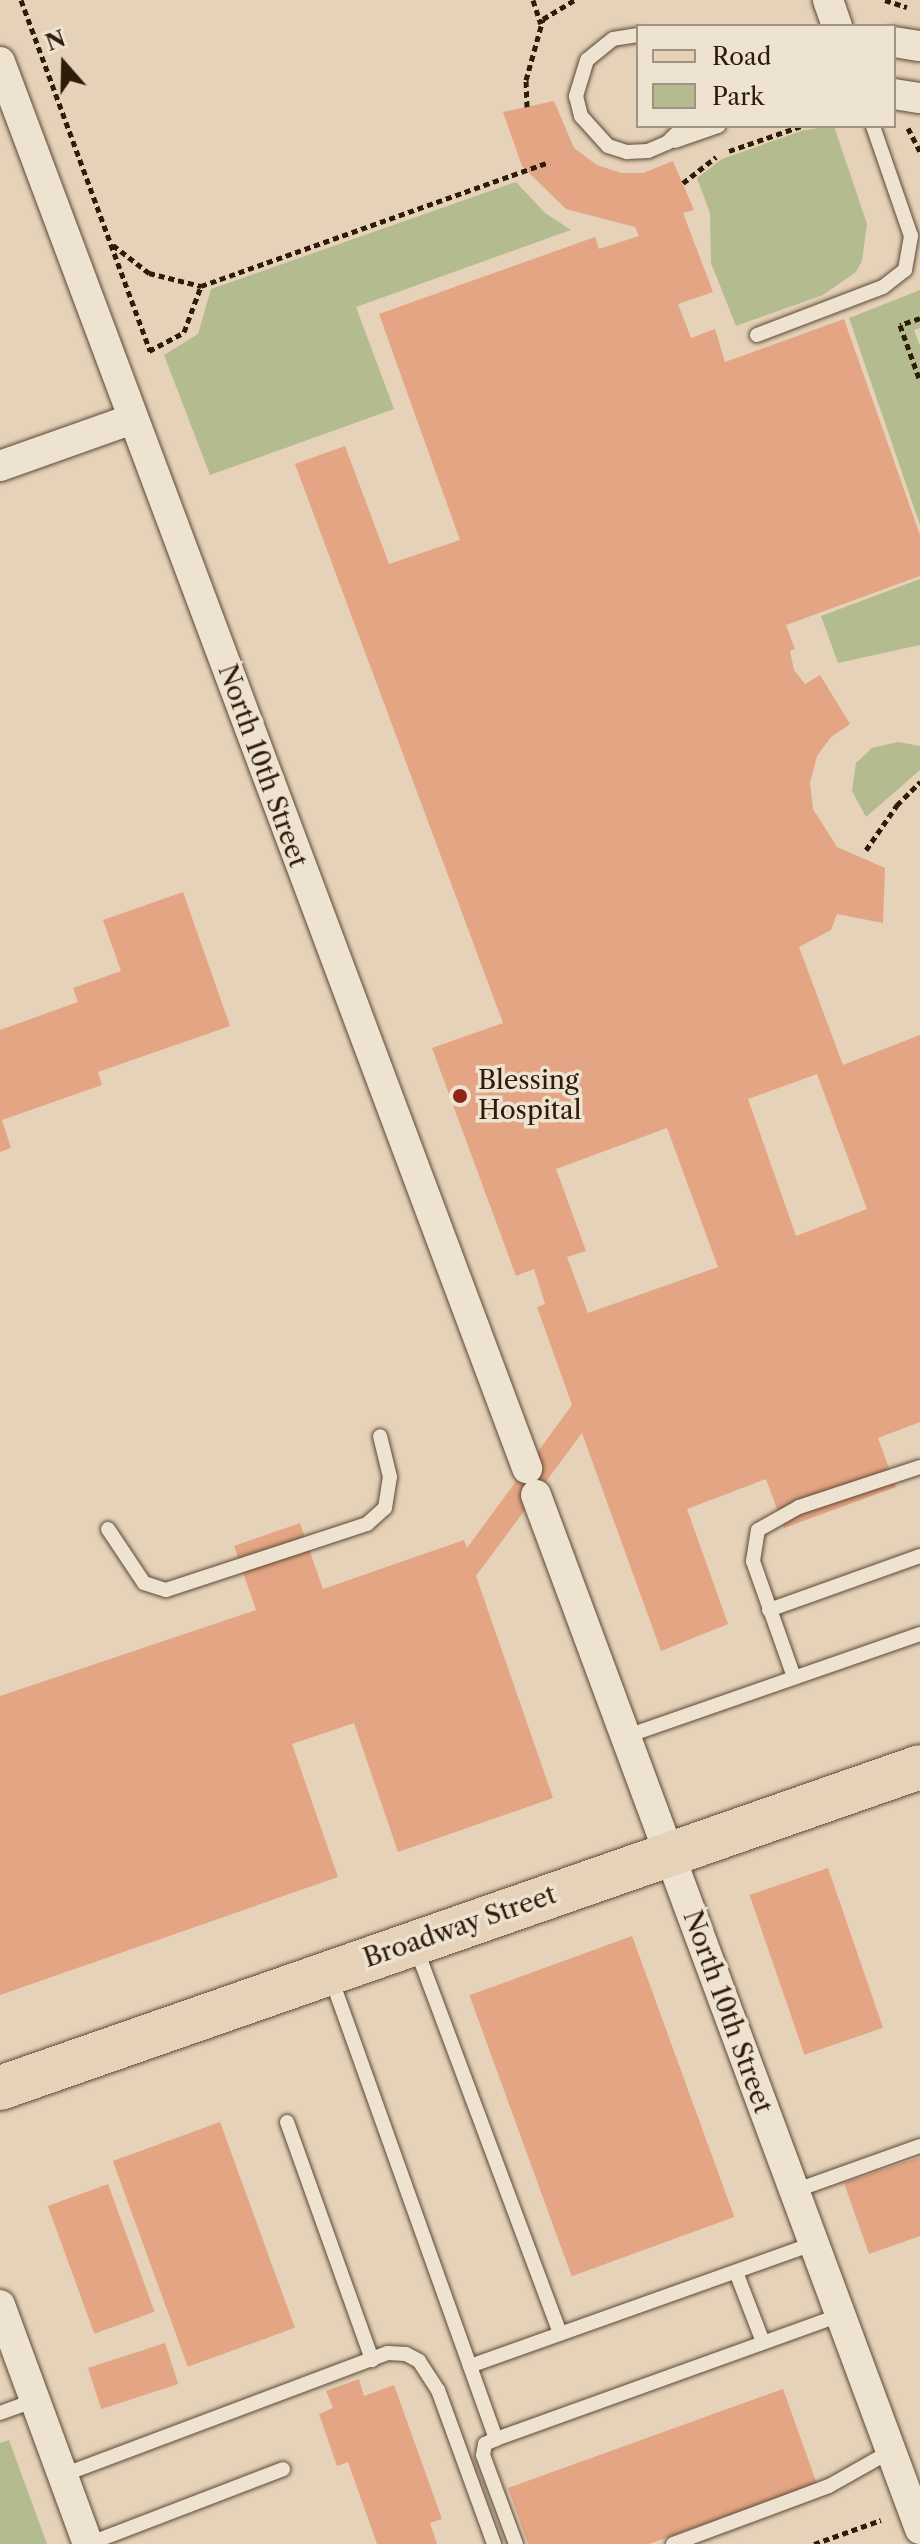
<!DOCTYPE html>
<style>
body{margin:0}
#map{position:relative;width:920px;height:2544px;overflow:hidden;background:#e5d2b8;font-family:"Libre Caslon Text",serif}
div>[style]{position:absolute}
.green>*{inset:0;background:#b4bc8f}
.building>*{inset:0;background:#e3a584;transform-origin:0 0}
.path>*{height:5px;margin-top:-2.5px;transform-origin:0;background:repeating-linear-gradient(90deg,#2e1b0a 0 6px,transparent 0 10px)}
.roads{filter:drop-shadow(0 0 2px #5c4936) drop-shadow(0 0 2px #5c4936)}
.service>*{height:14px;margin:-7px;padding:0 7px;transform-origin:7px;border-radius:7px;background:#eee2d1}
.minor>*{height:30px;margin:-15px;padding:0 15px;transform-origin:15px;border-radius:15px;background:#eee2d1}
.primary>*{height:44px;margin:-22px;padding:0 22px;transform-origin:22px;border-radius:22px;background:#e5d2b8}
.dots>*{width:22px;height:22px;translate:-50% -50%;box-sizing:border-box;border:4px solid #eee2d1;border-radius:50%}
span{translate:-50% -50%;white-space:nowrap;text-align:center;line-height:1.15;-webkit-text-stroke:7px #eee2d1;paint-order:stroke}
.street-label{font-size:26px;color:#2e1b0a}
.poi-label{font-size:26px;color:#2e1b0a}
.left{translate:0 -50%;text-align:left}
.legend{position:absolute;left:636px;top:24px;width:260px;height:104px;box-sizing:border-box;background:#eee2d1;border:2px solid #a19281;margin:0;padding:10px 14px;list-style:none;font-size:24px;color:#2e1b0a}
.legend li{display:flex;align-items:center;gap:16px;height:40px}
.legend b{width:40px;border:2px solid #a19281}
.north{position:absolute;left:24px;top:24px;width:80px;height:80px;-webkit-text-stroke:6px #eee2d1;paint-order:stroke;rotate:340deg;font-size:22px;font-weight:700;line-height:32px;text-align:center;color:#2e1b0a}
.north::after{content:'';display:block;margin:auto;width:28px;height:36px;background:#2e1b0a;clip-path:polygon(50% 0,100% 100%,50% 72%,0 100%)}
</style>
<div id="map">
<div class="green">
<i style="clip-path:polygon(834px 126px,867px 224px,862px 261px,856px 272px,823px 295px,736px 326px,711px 263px,710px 213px,697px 178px,722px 159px,804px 130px)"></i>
<i style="clip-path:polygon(516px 182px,545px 213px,571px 230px,356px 307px,394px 409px,210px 475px,164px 355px,198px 334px,211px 289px)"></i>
<i style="clip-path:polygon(920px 290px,920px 328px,914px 330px,920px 346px,920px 525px,849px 318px)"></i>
<i style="clip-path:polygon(920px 579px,920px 645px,838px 663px,821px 616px)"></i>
<i style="clip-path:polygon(898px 742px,920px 746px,920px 770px,866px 817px,852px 791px,856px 763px,872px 748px)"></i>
<i style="clip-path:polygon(9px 2440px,47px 2544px,0 2544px,0 2443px)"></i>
</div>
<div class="building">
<i style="clip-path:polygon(evenodd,554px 101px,574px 148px,597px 165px,621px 173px,643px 173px,673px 161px,694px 210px,683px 213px,713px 292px,678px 304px,691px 338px,715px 329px,725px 362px,844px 319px,920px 535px,920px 576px,786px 625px,795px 649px,790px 651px,794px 670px,805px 684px,820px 675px,850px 724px,831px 737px,817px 756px,810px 783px,813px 809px,837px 847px,885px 868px,883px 923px,837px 914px,831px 930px,799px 947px,843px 1065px,920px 1035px,920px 1422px,878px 1438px,896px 1487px,784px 1528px,766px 1479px,687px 1509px,728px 1624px,661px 1651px,582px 1433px,476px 1576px,553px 1798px,398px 1852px,354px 1723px,292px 1744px,338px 1877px,0 1995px,0 1696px,256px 1610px,234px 1546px,300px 1523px,323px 1589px,464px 1540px,467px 1548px,572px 1405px,537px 1307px,545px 1304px,534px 1269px,516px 1276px,432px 1048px,503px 1023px,295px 464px,345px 446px,389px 564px,460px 540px,379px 314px,595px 237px,599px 249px,639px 236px,635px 227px,566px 209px,522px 166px,503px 112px,554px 101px,817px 1074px,867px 1209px,796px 1236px,748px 1099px,817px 1074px,554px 101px,667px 1128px,718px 1267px,588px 1313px,567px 1257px,586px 1251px,556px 1169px,667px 1128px)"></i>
<i style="clip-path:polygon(183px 892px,230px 1026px,98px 1072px,102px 1085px,2px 1120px,11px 1148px,0 1152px,0 1030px,78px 1002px,73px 988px,121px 971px,103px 920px)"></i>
<i style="left:828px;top:1868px;width:169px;height:83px;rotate:71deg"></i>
<i style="left:632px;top:1936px;width:299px;height:173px;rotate:70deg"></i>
<i style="left:220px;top:2122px;width:219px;height:114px;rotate:70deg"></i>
<i style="clip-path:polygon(920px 2157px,920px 2236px,869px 2254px,844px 2183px)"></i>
<i style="left:108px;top:2184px;width:136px;height:64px;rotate:70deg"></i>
<i style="left:165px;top:2343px;width:43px;height:81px;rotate:72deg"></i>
<i style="clip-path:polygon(359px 2379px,364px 2396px,394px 2385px,442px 2519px,430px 2523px,437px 2544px,377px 2544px,348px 2462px,337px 2466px,319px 2414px,333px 2408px,326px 2391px)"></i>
<i style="clip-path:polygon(783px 2389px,817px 2484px,649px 2544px,528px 2544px,508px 2488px)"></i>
</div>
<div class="path">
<i style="left:21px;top:0;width:374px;rotate:69.8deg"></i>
<i style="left:533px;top:0;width:25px;rotate:72deg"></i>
<i style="left:885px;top:0;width:23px;rotate:18deg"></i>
<i style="left:527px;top:107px;width:27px;rotate:-92deg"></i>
<i style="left:526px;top:80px;width:63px;rotate:-74.4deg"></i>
<i style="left:543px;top:19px;width:37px;rotate:-31deg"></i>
<i style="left:908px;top:128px;width:27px;rotate:63deg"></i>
<i style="left:729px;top:151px;width:76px;rotate:-19.1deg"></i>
<i style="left:683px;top:183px;width:42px;rotate:-38.2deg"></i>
<i style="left:113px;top:245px;width:46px;rotate:37.9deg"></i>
<i style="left:149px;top:273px;width:54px;rotate:14deg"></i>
<i style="left:201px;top:286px;width:370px;rotate:-19.6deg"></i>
<i style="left:920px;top:318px;width:21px;rotate:161deg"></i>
<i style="left:900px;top:325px;width:59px;rotate:70.3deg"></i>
<i style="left:149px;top:351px;width:40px;rotate:-28deg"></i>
<i style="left:184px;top:332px;width:49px;rotate:-69.7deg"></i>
<i style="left:866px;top:850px;width:55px;rotate:-55.4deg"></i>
<i style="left:897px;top:805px;width:33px;rotate:-45deg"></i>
<i style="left:814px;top:2544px;width:71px;rotate:-19.7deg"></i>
</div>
<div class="roads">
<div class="service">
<i style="left:638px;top:35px;width:25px;rotate:171deg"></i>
<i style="left:613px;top:39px;width:33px;rotate:141deg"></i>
<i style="left:587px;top:60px;width:38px;rotate:107deg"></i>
<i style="left:576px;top:96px;width:21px;rotate:76deg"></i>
<i style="left:581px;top:116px;width:40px;rotate:48deg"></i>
<i style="left:608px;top:146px;width:20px;rotate:18deg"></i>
<i style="left:627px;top:152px;width:21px;rotate:-3deg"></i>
<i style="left:648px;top:151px;width:21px;rotate:-23deg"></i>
<i style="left:667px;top:143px;width:24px;rotate:-45deg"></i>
<i style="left:675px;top:141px;width:46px;rotate:-19.2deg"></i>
<i style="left:757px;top:335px;width:135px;rotate:-20.9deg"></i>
<i style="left:883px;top:287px;width:28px;rotate:-38deg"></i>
<i style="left:905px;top:270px;width:35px;rotate:-80deg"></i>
<i style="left:911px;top:236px;width:116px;rotate:-109.1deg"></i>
<i style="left:108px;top:1529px;width:65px;rotate:56.3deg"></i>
<i style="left:144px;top:1583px;width:23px;rotate:18deg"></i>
<i style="left:166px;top:1590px;width:212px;rotate:-18.2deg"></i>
<i style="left:367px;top:1524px;width:24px;rotate:-42deg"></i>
<i style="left:385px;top:1508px;width:31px;rotate:-81deg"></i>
<i style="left:390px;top:1477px;width:42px;rotate:-103.7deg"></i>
<i style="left:769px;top:1610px;width:160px;rotate:-19.7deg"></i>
<i style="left:794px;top:1677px;width:123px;rotate:-109.5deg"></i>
<i style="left:753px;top:1561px;width:31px;rotate:-81deg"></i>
<i style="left:758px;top:1530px;width:47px;rotate:-29.3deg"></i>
<i style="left:799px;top:1507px;width:127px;rotate:-18.3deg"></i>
<i style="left:627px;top:1736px;width:310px;rotate:-19.2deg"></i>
<i style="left:416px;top:1948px;width:411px;rotate:69.5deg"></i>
<i style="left:331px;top:1978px;width:490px;rotate:70.3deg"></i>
<i style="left:496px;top:2439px;width:366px;rotate:-19.8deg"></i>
<i style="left:287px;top:2122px;width:253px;rotate:70.3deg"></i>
<i style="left:794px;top:2191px;width:134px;rotate:-19.7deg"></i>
<i style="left:736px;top:2272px;width:75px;rotate:68.9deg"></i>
<i style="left:470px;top:2366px;width:364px;rotate:-19.6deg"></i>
<i style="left:0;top:2413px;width:37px;rotate:-20deg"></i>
<i style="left:496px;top:2439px;width:12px;rotate:156deg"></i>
<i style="left:485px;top:2444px;width:11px;rotate:100deg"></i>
<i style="left:483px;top:2455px;width:95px;rotate:69.7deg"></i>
<i style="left:63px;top:2475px;width:347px;rotate:-20.6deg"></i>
<i style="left:388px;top:2353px;width:18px;rotate:3deg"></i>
<i style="left:406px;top:2354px;width:15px;rotate:28deg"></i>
<i style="left:419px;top:2361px;width:35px;rotate:57deg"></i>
<i style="left:438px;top:2390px;width:164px;rotate:70deg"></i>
<i style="left:88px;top:2544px;width:209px;rotate:-21deg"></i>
<i style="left:673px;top:2544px;width:166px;rotate:-20.4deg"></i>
<i style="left:829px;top:2486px;width:71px;rotate:-29.4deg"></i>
</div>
<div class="minor">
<i style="left:828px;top:0;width:28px;rotate:71deg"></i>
<i style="left:894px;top:42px;width:26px;rotate:9deg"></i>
<i style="left:0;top:62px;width:1502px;rotate:69.45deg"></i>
<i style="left:894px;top:94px;width:26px;rotate:9deg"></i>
<i style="left:0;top:466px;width:141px;rotate:-19.5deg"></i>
<i style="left:536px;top:1495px;width:1103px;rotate:69.63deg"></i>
<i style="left:0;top:2305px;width:255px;rotate:69.8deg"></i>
</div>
<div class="primary">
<i style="left:0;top:2088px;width:974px;rotate:-19.23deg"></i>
</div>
</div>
<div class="dots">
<i style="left:460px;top:1096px;background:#8f2418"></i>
</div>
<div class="street-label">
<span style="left:262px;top:766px;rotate:70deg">North 10th Street</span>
<span style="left:460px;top:1927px;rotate:-19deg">Broadway Street</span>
<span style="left:727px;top:2012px;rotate:70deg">North 10th Street</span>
</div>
<div class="poi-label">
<span class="left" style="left:478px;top:1096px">Blessing<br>Hospital</span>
</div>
<ul class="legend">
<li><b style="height:10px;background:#e5d2b8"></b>Road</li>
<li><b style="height:22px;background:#b4bc8f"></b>Park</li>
</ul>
<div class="north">N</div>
</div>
